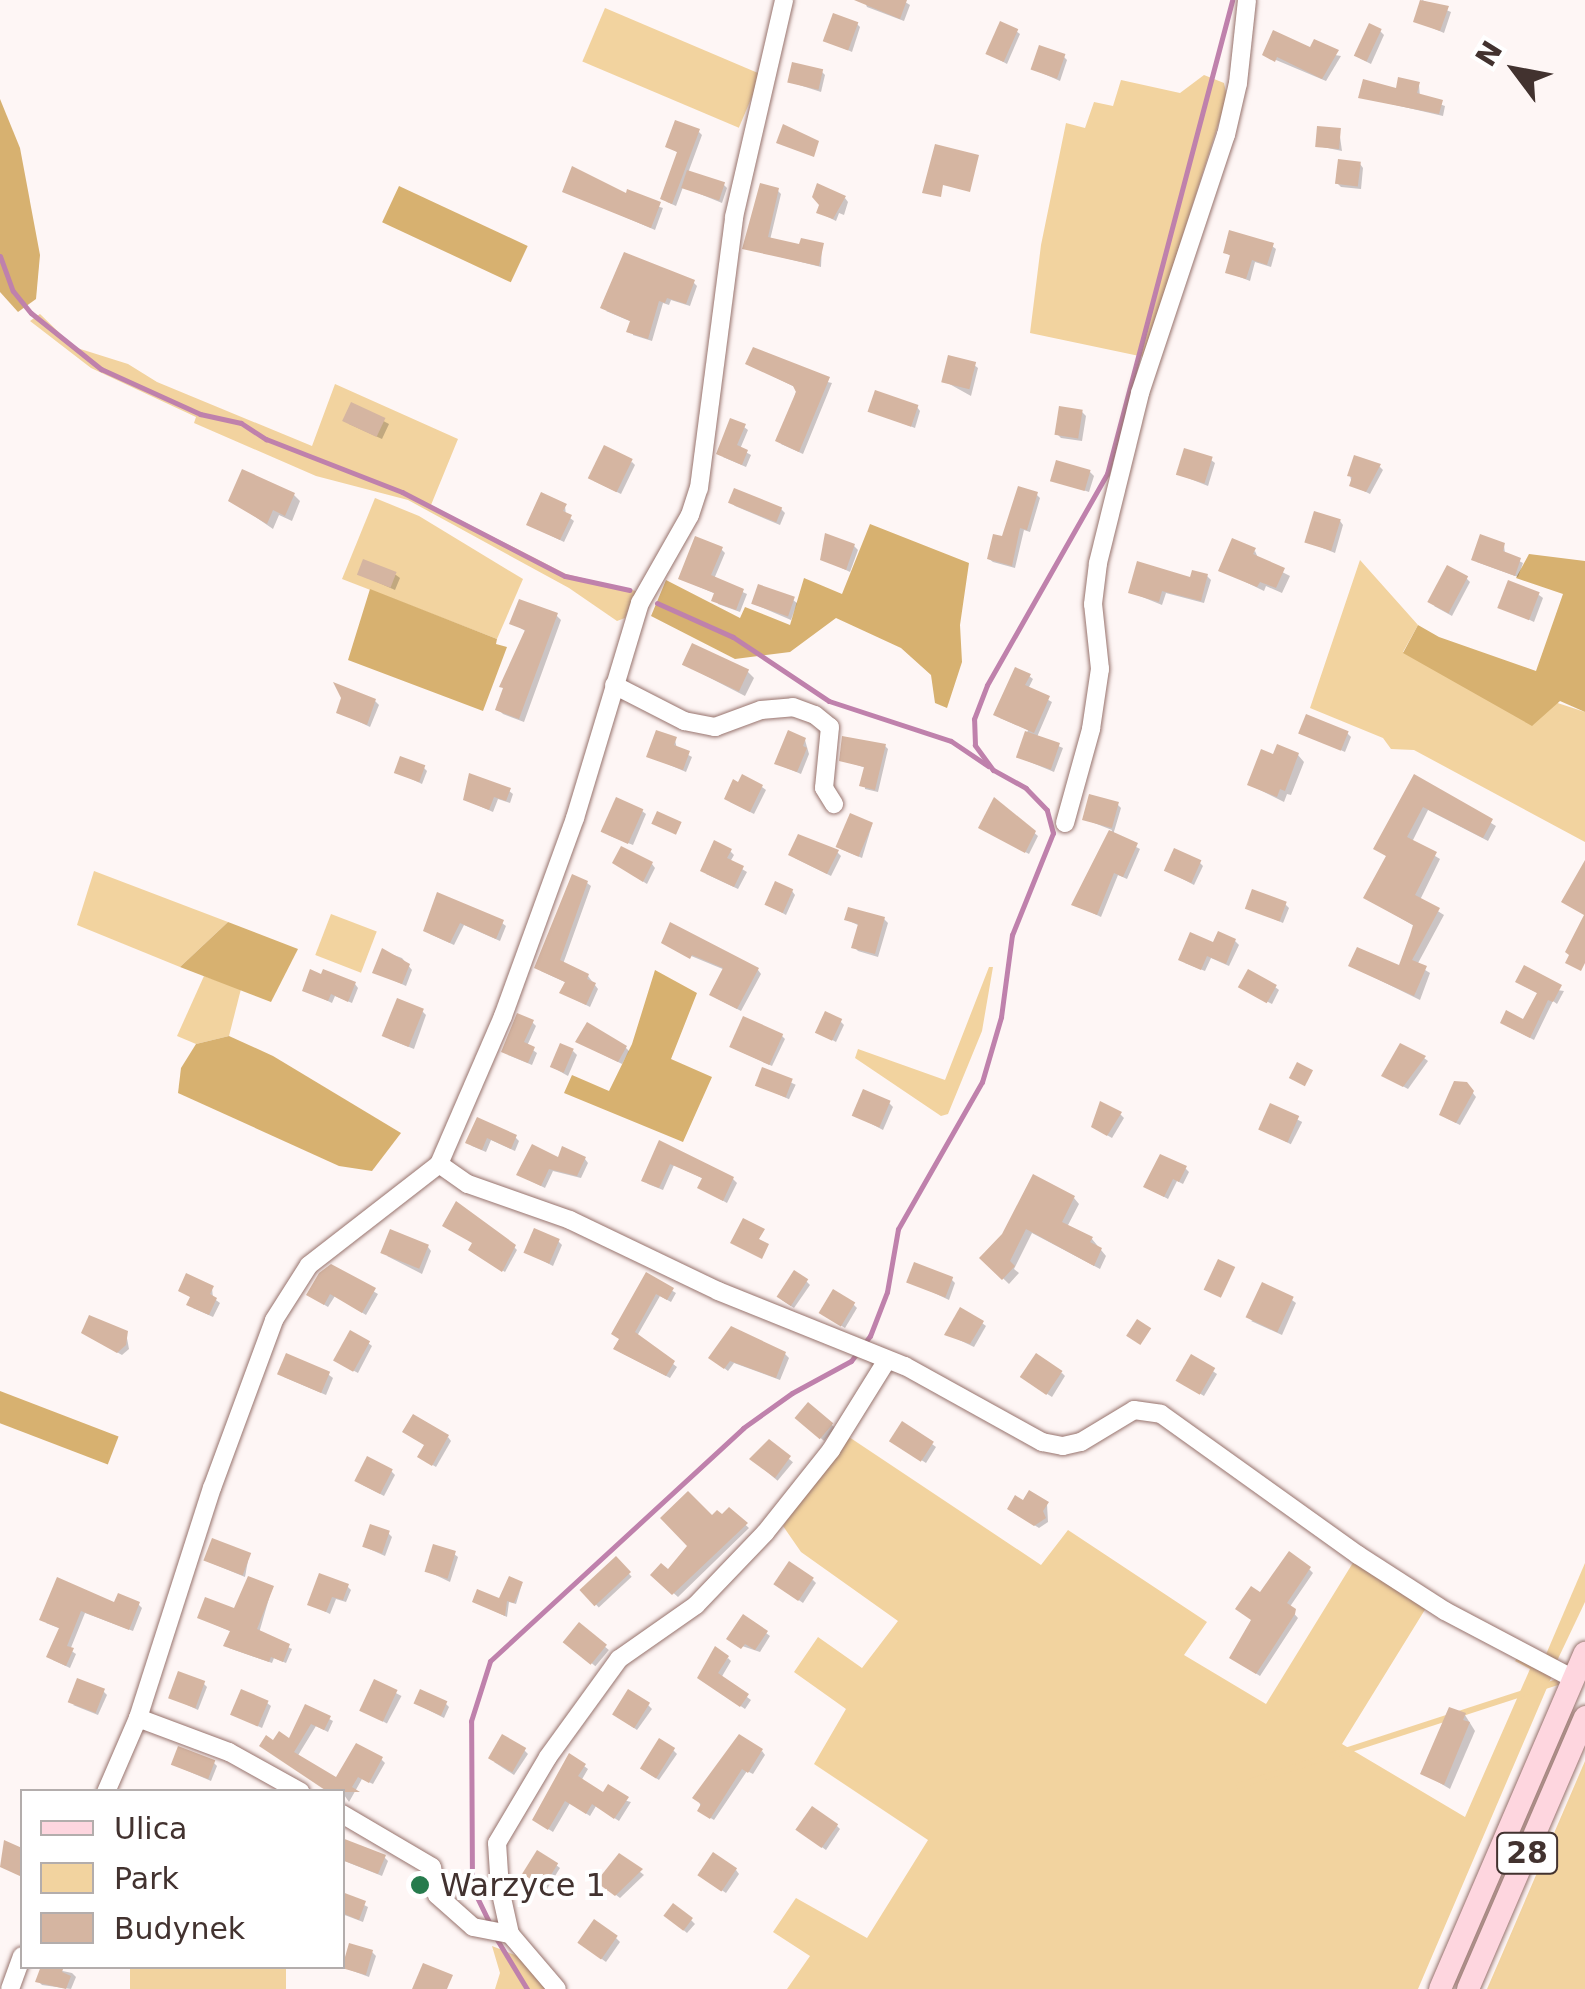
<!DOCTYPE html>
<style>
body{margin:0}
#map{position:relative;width:1585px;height:1989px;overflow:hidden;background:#fef6f5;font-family:"DejaVu Sans",sans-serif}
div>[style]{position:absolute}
.green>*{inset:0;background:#f2d39f;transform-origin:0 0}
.forest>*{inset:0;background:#d7b170;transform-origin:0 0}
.shadow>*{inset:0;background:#0003;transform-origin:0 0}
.stream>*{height:5px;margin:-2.5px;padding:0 2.5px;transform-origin:2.5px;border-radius:2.5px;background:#bf81ac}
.building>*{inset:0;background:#d5b5a1;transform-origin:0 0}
.roads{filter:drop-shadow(0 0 2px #97736d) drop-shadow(0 0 2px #97736d)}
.minor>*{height:18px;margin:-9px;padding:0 9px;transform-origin:9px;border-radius:9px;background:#fff}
.major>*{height:22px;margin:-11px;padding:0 11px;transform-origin:11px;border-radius:11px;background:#fed6df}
.dots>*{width:28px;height:28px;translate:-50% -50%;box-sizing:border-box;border:5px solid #fff;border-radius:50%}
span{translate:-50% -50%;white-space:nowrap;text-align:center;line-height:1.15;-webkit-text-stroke:8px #fff;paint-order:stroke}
.shield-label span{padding:2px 8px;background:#fff;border:2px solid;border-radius:8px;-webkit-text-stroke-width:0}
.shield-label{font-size:30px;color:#42322f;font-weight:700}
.poi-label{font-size:32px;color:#42322f}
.left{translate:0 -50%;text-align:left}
.legend{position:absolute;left:20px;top:1789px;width:325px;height:180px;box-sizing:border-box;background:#fff;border:2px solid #b3adac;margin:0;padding:12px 18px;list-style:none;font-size:30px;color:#42322f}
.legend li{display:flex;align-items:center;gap:20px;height:50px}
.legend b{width:50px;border:2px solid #b3adac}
.north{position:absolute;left:1465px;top:20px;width:100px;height:100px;-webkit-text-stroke:8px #fff;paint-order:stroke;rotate:302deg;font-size:28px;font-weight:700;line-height:40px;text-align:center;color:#42322f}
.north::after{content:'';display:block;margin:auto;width:35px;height:45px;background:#42322f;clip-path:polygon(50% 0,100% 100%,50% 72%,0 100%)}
</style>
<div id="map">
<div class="green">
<i style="left:605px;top:8px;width:170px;height:58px;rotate:23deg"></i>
<i style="clip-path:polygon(1204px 75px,1224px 83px,1227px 97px,1144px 357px,1030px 333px,1041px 245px,1066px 123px,1085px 128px,1094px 102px,1113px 106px,1121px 80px,1180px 93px)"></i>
<i style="clip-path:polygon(40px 314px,74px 347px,128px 364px,157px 382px,312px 446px,335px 384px,458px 439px,431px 505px,566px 574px,636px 591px,625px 618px,617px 621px,569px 588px,408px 500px,316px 476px,194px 423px,196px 417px,91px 368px,30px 321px)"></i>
<i style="clip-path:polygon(375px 498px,419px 516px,523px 579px,497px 639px,342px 579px)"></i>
<i style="clip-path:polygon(1360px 560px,1418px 625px,1403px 652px,1585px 712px,1585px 842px,1414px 750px,1391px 749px,1383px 738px,1310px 708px)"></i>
<i style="clip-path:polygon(94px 871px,228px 922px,180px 967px,77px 925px)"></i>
<i style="left:331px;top:914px;width:49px;height:44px;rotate:21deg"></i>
<i style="clip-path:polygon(989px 967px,993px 967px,982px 1031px,948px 1114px,941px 1116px,855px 1058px,858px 1049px,945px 1080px)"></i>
<i style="clip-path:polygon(204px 976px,241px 989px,229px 1036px,196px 1044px,177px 1036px)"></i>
<i style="clip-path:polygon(846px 1435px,1041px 1565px,1068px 1530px,1207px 1622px,1184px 1655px,1266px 1704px,1354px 1561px,1426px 1608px,1342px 1744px,1465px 1817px,1530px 1669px,1515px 1661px,1518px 1657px,1552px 1676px,1418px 1989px,787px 1989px,810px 1956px,773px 1932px,796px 1898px,867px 1938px,928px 1840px,814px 1764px,846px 1709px,794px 1672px,818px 1637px,862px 1668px,898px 1621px,801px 1552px,783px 1526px)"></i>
<i style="clip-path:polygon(1585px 1563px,1585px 1602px,1556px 1663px,1544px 1659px)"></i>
<i style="left:1557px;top:1679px;width:6px;height:338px;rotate:72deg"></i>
<i style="clip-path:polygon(1585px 1761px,1585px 1989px,1487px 1989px,1500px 1959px)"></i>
<i style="clip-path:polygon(492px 1946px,520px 1957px,547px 1989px,495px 1989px,500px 1973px)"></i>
<i style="left:130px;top:1967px;width:156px;height:24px"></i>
</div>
<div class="forest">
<i style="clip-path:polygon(0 99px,20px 148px,40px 255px,36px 299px,18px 312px,0 292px)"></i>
<i style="left:399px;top:186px;width:142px;height:40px;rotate:25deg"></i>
<i style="clip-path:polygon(870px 524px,969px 563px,960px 625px,962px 662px,947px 708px,935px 703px,931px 675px,901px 648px,836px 618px,790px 652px,735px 659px,651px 616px,666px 580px,740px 618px,745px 607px,790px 625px,804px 578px,842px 594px)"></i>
<i style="clip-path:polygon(1529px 554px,1585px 561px,1585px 712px,1560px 701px,1532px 726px,1403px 653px,1418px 625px,1439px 637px,1536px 671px,1563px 594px,1516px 578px)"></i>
<i style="clip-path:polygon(370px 589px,497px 639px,496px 644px,507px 647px,483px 711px,348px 660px)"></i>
<i style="clip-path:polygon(228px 922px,298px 949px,271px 1002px,180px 967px)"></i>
<i style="clip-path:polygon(655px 970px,697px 993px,671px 1059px,712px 1077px,683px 1142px,564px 1093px,572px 1075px,609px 1091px,632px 1044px)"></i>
<i style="clip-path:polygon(229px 1036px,273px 1056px,401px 1133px,372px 1171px,339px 1166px,178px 1093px,181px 1068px,196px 1044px)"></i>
<i style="left:0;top:1391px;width:127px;height:30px;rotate:21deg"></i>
</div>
<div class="shadow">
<i style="clip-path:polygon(864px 0,902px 0,910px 5px,904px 21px,867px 7px)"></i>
<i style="clip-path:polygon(1422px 0,1451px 12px,1444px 33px,1416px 21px)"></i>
<i style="clip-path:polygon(857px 24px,860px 27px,852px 52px,827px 41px)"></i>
<i style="clip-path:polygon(1016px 31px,1020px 34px,1007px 64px,989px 54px)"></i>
<i style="clip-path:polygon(1380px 31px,1384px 35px,1371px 64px,1361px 59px,1357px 56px)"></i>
<i style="clip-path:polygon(1311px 51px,1341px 56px,1326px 81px,1264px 55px)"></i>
<i style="clip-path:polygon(1063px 56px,1067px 60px,1060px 81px,1033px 69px)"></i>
<i style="clip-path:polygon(821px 71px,825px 75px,821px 92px,790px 82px)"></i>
<i style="clip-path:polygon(1419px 85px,1420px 97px,1445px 106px,1443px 116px,1361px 97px)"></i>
<i style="clip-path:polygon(1339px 130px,1342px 151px,1318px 146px)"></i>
<i style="clip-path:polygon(699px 132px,702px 135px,688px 173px,723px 184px,727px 188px,722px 203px,683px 187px,676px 206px,667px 202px,663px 198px,679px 153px,668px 147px)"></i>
<i style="clip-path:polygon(1360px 164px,1363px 168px,1361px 189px,1341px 187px,1337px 183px)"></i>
<i style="clip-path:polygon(565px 191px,627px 197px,663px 208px,655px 230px)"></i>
<i style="clip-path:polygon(778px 191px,781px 194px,770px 240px,801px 247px,822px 245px,821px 267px,745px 248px)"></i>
<i style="clip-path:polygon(845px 198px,848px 202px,844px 215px,839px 213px,836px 221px,818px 212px)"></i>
<i style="clip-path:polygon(1272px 246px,1276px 249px,1271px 267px,1255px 262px,1250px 281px,1227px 272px,1232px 257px,1225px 252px)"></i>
<i style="clip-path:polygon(693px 282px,697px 286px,690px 306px,671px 300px,669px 305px,663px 303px,652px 341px,633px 335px,632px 322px,606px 311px)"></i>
<i style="clip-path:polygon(748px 364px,832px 383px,803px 454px,781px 444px,797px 388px)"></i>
<i style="clip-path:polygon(974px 365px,978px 368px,971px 396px,944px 381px)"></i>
<i style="clip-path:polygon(353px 405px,389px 424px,382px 439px,349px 424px)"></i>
<i style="clip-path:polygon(917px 407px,920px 411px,915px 428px,870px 411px)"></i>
<i style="clip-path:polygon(1082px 412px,1086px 416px,1082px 441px,1061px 438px,1057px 434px)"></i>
<i style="clip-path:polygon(744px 427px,748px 430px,740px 449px,751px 455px,746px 467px,723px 457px)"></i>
<i style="clip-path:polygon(1211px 460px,1215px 463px,1208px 486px,1178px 474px)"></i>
<i style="clip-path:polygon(632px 462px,635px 465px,621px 494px,594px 481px)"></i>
<i style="clip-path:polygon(1379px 466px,1383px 470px,1370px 494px,1352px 485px,1350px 475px)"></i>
<i style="clip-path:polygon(1090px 472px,1094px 476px,1089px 492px,1053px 480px)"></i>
<i style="clip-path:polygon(736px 491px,781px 509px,785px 513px,780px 525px,735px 506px,731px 502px)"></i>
<i style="clip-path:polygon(294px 495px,300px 501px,292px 521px,279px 515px,273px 529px,231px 500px)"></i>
<i style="clip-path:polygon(1037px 495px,1040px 498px,1030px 532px,1024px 530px,1015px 568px,993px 562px,989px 559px)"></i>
<i style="clip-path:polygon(565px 506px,566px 515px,574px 521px,564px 542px,529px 525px)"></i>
<i style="clip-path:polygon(1340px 521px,1343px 525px,1335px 553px,1308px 542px)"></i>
<i style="clip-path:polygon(1504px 545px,1505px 554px,1523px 563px,1518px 577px,1477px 562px)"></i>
<i style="clip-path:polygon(854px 546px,858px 550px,850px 572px,823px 559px)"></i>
<i style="clip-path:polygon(721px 549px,725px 553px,714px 579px,747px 594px,740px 612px,718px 604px,716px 594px,681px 579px)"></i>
<i style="clip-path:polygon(1255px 551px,1259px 560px,1290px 576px,1282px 593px,1266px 586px,1264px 591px,1221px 570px)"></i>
<i style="clip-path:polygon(359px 574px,396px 575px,400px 578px,395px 590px)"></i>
<i style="clip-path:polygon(1207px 576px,1211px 580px,1204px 603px,1166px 593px,1162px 605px,1130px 592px)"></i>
<i style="clip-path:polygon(1466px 578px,1470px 582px,1452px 616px,1434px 606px)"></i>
<i style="clip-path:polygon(1539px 595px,1543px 598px,1534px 622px,1504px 608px)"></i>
<i style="clip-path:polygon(793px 600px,797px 603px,791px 620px,754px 604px)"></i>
<i style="clip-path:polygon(556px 615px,561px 620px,524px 722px,503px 714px,498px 709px,527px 632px,512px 623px)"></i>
<i style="clip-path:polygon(685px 665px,748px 672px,754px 678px,745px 696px)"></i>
<i style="clip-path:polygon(1029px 676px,1033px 679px,1028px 689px,1052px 702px,1037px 737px,1063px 748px,1054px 772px,1018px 757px,1028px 730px,1000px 718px)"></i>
<i style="clip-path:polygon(375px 701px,379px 705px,370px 727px,339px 712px)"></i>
<i style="clip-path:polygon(1301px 732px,1347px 733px,1351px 737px,1345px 752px)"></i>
<i style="clip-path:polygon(675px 740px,677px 749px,692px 757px,686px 772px,649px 756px)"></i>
<i style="clip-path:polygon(805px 740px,809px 754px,801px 774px,777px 764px)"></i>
<i style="clip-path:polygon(885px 746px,888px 749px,878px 792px,865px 789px,866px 768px,842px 760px)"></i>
<i style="clip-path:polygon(1298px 755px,1304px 762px,1291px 795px,1287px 794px,1284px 802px,1250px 785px,1275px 758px)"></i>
<i style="clip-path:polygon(424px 768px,427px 771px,422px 784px,397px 772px)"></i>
<i style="clip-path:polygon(1415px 777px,1496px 826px,1488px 841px,1428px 810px,1412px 842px,1440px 859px,1420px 900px,1444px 915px,1417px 965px,1430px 973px,1420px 1000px,1351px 966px,1400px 968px,1416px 927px,1366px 898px,1388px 857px,1376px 849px)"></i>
<i style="clip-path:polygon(762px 787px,766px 790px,754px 814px,730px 802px)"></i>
<i style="clip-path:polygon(509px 791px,513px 794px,510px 803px,498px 799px,493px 812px,466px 800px)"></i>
<i style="clip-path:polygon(995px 800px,1038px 836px,1029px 854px,981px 828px)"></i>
<i style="clip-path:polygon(1117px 804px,1121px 808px,1113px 835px,1140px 849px,1127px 879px,1118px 875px,1101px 917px,1074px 904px,1112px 830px,1084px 819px)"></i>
<i style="clip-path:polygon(642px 811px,646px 814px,633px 845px,608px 835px)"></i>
<i style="clip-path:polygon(872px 825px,862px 858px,841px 849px)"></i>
<i style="clip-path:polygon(730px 851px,734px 855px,730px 862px,747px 872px,738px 889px,706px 874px)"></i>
<i style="clip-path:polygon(837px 852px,841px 856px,831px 876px,795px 858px)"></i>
<i style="clip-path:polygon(1199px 862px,1203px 866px,1194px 885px,1166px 870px)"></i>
<i style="clip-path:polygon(652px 864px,655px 868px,647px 884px,619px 866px)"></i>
<i style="clip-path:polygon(587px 883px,591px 886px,563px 964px,588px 976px,598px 989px,590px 1007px,562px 993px,567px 983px,541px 971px)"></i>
<i style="clip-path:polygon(792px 891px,795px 895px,786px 915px,768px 905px)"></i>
<i style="clip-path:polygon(439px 895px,502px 923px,506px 926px,500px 941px,464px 925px,454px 945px,430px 934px)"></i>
<i style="clip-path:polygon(1285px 904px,1289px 908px,1283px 923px,1247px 907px)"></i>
<i style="clip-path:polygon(884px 919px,888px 923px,878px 957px,858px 951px,854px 947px,860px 926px,847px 920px)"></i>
<i style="clip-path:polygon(1235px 941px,1239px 945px,1229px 966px,1211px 958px,1205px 971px,1185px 963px,1214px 945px)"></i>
<i style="clip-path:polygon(667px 946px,758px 970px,761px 974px,741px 1011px,716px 998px,725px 970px)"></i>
<i style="clip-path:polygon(383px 951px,402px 958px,412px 970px,406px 986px,375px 972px)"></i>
<i style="clip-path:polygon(355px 984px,358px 988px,352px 1003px,335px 996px,332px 1003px,305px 990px)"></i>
<i style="clip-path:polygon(1522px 985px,1564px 991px,1557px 1004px,1553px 1001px,1534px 1040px,1507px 1026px,1525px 1022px,1539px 994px)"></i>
<i style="clip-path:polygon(1275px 987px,1279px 990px,1272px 1004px,1245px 990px)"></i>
<i style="clip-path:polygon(422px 1011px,426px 1015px,414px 1049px,389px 1039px)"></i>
<i style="clip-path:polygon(840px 1021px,844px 1025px,836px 1042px,818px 1032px)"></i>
<i style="clip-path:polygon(532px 1022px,536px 1026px,527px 1046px,537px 1053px,532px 1065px,508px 1055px)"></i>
<i style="clip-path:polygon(782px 1036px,785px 1039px,772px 1066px,735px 1049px)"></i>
<i style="clip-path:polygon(578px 1042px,626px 1048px,629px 1051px,622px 1064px)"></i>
<i style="clip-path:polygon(573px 1051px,577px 1055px,568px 1076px,552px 1067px)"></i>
<i style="clip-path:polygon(1424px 1058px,1428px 1061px,1408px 1089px,1384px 1076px)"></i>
<i style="left:764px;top:1070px;width:35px;height:16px;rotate:25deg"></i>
<i style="clip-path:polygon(1466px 1084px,1476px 1097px,1460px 1125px,1446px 1118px)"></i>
<i style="clip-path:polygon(889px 1103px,893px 1107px,883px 1130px,855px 1115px)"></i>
<i style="left:1271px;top:1106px;width:35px;height:25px;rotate:27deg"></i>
<i style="clip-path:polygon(1120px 1114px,1124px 1118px,1112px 1138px,1098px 1130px)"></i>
<i style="clip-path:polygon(478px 1121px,516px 1138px,519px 1141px,515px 1151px,491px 1140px,486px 1152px,472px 1146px,468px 1142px)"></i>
<i style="clip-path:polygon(660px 1144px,733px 1179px,737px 1183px,727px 1203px,700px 1188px,704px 1179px,674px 1165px,663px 1190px,648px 1184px,644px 1180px)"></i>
<i style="clip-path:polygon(585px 1159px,588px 1163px,581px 1178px,553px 1171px,545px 1188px,519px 1175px,559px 1160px)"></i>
<i style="clip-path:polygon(1185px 1168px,1189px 1172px,1183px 1184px,1177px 1181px,1168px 1199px,1146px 1187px)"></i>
<i style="clip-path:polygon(1074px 1198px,1079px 1204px,1067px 1227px,1092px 1239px,1106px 1256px,1100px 1269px,1032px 1233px,1014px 1269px,1019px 1273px,1009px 1284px,982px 1258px,1004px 1235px)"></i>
<i style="clip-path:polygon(558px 1241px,562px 1245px,553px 1266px,526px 1252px)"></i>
<i style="clip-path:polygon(475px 1243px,514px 1247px,517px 1250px,505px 1272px,474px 1253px)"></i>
<i style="clip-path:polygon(428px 1247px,431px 1251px,422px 1274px,387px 1256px)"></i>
<i style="clip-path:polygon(331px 1267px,378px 1294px,366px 1315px,335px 1296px,328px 1307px,313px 1298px)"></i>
<i style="clip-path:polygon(647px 1276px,676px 1293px,671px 1302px,660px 1296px,637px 1336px,677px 1367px,670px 1378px,620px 1352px)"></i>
<i style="clip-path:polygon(952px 1280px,955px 1283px,949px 1300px,909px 1281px)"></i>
<i style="clip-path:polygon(806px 1281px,810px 1285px,794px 1308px,782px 1300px)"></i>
<i style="clip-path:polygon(212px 1288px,213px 1298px,220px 1303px,213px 1317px,193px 1308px,192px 1298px,181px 1291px)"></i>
<i style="clip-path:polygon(1292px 1300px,1296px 1303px,1282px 1335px,1251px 1321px)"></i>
<i style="clip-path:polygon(853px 1304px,857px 1308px,845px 1328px,826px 1316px)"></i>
<i style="clip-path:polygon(982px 1323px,986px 1326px,974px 1347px,947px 1334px)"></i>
<i style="clip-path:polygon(126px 1333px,129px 1349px,122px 1355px,88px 1336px)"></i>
<i style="clip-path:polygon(368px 1343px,372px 1346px,358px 1373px,341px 1364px)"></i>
<i style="clip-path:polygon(785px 1354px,789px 1358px,780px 1380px,734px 1363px,728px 1371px,715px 1361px)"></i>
<i style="clip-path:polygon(287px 1356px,329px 1375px,333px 1378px,326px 1395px,284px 1377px)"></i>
<i style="clip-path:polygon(1192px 1357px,1217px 1374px,1204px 1396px,1182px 1383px)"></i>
<i style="clip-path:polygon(1062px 1373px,1065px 1376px,1052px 1397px,1027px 1381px)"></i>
<i style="left:809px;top:1406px;width:34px;height:17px;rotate:40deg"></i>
<i style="clip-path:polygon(448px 1437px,451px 1441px,436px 1467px,424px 1460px)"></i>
<i style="left:770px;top:1443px;width:30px;height:24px;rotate:40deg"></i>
<i style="clip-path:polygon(896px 1444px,932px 1444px,936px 1447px,926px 1463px)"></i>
<i style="clip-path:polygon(391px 1471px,395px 1475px,384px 1496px,361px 1484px)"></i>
<i style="clip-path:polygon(1024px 1504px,1047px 1504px,1048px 1522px,1039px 1528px,1013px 1512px)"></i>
<i style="clip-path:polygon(729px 1510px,749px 1528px,678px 1597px,653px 1575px,669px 1573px,712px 1519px,722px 1518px)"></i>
<i style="clip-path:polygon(388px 1533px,392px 1537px,385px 1556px,365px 1547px)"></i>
<i style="clip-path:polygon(454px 1554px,458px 1557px,450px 1582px,427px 1571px)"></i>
<i style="clip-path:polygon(249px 1555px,245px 1577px,209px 1562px)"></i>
<i style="left:616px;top:1560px;width:23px;height:45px;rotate:47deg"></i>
<i style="clip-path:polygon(1309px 1569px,1313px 1573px,1289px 1608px,1298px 1618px,1260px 1676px,1236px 1661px,1260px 1596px)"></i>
<i style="clip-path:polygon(58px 1580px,115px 1606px,138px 1604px,142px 1608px,133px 1631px,85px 1613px,70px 1650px,76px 1654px,70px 1668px,53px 1660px,61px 1629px,46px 1623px)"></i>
<i style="clip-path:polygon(813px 1580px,816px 1583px,803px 1603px,780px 1587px)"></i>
<i style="clip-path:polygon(522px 1584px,516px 1604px,509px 1602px,507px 1617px,475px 1602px,501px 1601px)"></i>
<i style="clip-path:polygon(347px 1586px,351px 1590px,346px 1602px,336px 1599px,330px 1614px,310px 1604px)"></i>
<i style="clip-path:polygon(272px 1588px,259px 1633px,292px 1649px,286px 1663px,274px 1658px,272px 1663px,229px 1648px,232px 1632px,200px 1618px,236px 1612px)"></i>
<i style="left:579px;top:1625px;width:39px;height:21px;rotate:40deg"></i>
<i style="clip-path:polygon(766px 1633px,770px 1636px,760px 1652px,733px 1643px)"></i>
<i style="clip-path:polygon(728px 1658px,731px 1661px,721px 1678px,751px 1700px,745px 1709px,704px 1681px)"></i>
<i style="left:375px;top:1682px;width:30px;height:31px;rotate:28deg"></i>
<i style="clip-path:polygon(203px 1683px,207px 1687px,198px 1710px,170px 1697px)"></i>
<i style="clip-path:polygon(103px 1691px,107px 1695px,98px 1715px,73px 1705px)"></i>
<i style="clip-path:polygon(267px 1703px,271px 1706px,262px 1728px,233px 1714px)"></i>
<i style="clip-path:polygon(415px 1703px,445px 1703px,449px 1707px,444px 1718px)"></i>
<i style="clip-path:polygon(648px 1705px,652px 1709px,637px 1730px,618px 1717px)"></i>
<i style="clip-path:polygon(306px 1707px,333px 1721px,328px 1732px,316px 1726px,297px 1757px,337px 1781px,381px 1759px,385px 1763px,373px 1784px,362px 1779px,349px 1802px,342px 1792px,273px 1743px,290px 1741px)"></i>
<i style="clip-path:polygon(1465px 1715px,1475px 1731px,1450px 1789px,1423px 1773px)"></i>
<i style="clip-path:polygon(524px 1750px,528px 1754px,514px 1775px,494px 1762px)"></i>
<i style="clip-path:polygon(673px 1750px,677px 1754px,659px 1780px,646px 1772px)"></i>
<i style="clip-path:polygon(762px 1751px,765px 1755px,753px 1774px,747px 1771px,714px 1820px,704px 1814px,699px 1802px)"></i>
<i style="clip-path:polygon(213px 1762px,217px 1766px,211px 1781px,174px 1765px)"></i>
<i style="clip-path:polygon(584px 1766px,588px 1769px,581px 1781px,604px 1795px,631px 1802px,619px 1821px,596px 1806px,590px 1816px,570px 1803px,553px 1832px,539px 1823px)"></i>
<i style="clip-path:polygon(836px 1825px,840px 1829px,826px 1850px,802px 1833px)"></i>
<i style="clip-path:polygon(620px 1856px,644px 1875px,620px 1898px,603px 1885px)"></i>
<i style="clip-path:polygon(384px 1857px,388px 1861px,382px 1876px,342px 1860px)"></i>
<i style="clip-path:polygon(556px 1865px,560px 1868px,547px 1889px,529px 1877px)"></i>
<i style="clip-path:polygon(736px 1870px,739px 1874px,726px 1893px,705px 1879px)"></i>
<i style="clip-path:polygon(342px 1894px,368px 1907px,363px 1922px,342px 1914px)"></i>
<i style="clip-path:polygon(670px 1919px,691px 1920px,695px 1924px,687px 1933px)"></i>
<i style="clip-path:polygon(616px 1938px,620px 1942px,606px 1962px,584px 1946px)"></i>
<i style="clip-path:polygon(372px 1952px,376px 1956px,369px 1977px,345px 1968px)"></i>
<i style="clip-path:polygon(44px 1967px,72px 1973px,76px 1977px,71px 1989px,42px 1985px,38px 1981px)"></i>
</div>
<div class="stream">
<i style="left:0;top:256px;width:37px;rotate:70deg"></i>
<i style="left:13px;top:291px;width:28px;rotate:51deg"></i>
<i style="left:31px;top:313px;width:90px;rotate:38.7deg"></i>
<i style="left:101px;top:369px;width:109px;rotate:24.4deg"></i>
<i style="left:200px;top:414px;width:42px;rotate:12.4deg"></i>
<i style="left:241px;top:423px;width:30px;rotate:33deg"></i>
<i style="left:266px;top:439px;width:146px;rotate:21.3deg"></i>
<i style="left:402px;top:492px;width:183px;rotate:27.3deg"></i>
<i style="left:565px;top:576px;width:66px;rotate:12.3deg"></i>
<i style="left:657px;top:603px;width:83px;rotate:24.1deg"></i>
<i style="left:733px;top:637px;width:115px;rotate:33.7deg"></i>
<i style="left:829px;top:701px;width:128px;rotate:18.2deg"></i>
<i style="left:951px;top:741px;width:45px;rotate:34deg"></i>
<i style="left:490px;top:1924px;width:41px;rotate:-115.9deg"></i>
<i style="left:472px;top:1887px;width:166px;rotate:-90.3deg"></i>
<i style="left:471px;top:1721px;width:63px;rotate:-72.4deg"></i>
<i style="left:490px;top:1661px;width:344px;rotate:-42.6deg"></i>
<i style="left:743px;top:1428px;width:60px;rotate:-35.5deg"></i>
<i style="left:792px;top:1393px;width:67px;rotate:-28.5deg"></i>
<i style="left:851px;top:1361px;width:31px;rotate:-53deg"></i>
<i style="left:870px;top:1336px;width:47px;rotate:-68.9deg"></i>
<i style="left:887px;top:1292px;width:64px;rotate:-80.1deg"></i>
<i style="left:898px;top:1229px;width:169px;rotate:-60.3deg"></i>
<i style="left:982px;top:1082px;width:68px;rotate:-73.7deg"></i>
<i style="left:1001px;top:1017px;width:83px;rotate:-82.4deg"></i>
<i style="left:1012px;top:935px;width:110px;rotate:-68.1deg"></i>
<i style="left:1053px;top:833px;width:24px;rotate:-105deg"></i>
<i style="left:1047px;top:810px;width:30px;rotate:-134deg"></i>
<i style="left:1026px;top:788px;width:38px;rotate:-151deg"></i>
<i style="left:993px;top:770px;width:31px;rotate:-126deg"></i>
<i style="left:975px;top:745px;width:26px;rotate:-92deg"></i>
<i style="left:974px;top:719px;width:36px;rotate:-69deg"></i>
<i style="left:987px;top:685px;width:243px;rotate:-60.4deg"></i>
<i style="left:1107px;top:474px;width:490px;rotate:-75.2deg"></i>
<i style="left:496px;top:1938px;width:60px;rotate:58.7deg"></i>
</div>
<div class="building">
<i style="clip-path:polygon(854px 0,907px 0,900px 19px)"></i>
<i style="clip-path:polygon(1420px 0,1449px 6px,1440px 31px,1413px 22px)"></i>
<i style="left:833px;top:13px;width:27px;height:30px;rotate:20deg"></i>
<i style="left:1000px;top:21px;width:20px;height:36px;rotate:24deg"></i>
<i style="left:1369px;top:23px;width:14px;height:36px;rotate:25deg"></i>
<i style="clip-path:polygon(1273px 30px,1310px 47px,1314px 39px,1339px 50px,1322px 79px,1277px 57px,1275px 62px,1262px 55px)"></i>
<i style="left:1039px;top:45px;width:28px;height:26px;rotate:19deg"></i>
<i style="left:792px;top:62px;width:32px;height:21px;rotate:13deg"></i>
<i style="clip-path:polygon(1398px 77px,1420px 82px,1417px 93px,1443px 100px,1439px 114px,1358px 98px,1363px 79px,1396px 88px)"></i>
<i style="clip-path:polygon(675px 120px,700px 129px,672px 204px,660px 199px,677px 152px,665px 147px)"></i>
<i style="clip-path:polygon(783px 124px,819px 141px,814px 157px,776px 143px)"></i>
<i style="left:1317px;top:126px;width:24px;height:21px;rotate:5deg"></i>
<i style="clip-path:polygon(935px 144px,979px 155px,970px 192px,943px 185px,941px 197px,922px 193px)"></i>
<i style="left:1338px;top:159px;width:23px;height:25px;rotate:7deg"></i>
<i style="clip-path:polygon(572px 166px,626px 193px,627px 189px,661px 202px,651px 228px,562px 192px)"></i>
<i style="left:687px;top:170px;width:40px;height:19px;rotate:18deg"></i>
<i style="clip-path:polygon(760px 183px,779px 188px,768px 237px,799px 244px,801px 238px,824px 243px,819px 266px,742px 249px)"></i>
<i style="clip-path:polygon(817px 183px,846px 196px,833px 219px,816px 213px,819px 205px,812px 197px)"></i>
<i style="clip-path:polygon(1229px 230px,1274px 243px,1267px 265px,1252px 260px,1246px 279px,1225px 273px,1230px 255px,1223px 253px)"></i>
<i style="clip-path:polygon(624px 252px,695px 280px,686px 304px,667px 298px,665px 303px,659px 301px,648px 339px,626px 332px,630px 321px,600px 308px)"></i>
<i style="clip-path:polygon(753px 347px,830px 377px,799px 452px,775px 441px,796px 392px,793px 386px,745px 364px)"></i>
<i style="left:948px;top:355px;width:29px;height:28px;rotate:14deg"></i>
<i style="left:875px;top:390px;width:46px;height:23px;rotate:19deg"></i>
<i style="left:351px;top:402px;width:38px;height:21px;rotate:25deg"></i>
<i style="left:1059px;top:406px;width:24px;height:29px;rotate:9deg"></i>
<i style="clip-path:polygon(730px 418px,746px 424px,737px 445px,748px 450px,742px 465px,716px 454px)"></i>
<i style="left:604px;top:445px;width:32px;height:37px;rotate:26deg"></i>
<i style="left:1184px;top:448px;width:30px;height:28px;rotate:17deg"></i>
<i style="clip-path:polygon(1354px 455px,1381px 464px,1366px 492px,1349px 486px,1352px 477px,1347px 476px)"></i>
<i style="left:1056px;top:460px;width:36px;height:22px;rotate:16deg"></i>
<i style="clip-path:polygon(242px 469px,295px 493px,285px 516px,273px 510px,267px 524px,228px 501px)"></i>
<i style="clip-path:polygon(1018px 486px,1038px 492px,1027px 530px,1020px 528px,1012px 566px,987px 559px,993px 534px,1002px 536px)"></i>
<i style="left:734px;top:488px;width:52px;height:16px;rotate:22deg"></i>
<i style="clip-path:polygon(541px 492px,567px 504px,563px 511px,572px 515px,560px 540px,526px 525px)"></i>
<i style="left:1314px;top:511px;width:28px;height:33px;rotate:17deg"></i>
<i style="clip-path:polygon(825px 533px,855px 544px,846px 570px,820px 560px)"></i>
<i style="clip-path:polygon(1480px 534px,1505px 543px,1503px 551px,1521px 558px,1515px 576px,1471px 560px)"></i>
<i style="clip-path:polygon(695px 536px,723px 547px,711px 575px,744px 589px,736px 610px,711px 601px,714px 593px,678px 579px)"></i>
<i style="clip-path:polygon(1232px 538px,1256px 548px,1253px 554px,1285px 568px,1276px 588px,1260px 582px,1257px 587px,1218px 571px)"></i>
<i style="left:363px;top:559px;width:36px;height:17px;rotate:21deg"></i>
<i style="clip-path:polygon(1137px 561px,1190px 577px,1192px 570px,1208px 574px,1201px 601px,1162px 591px,1159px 602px,1128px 593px)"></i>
<i style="left:1447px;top:565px;width:24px;height:42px;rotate:28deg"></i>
<i style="left:1508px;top:580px;width:34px;height:30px;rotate:21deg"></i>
<i style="left:758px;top:584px;width:39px;height:21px;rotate:19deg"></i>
<i style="clip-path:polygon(519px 599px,558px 613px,519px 719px,495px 710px,503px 688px,499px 687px,525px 630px,509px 624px)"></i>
<i style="left:692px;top:643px;width:63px;height:24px;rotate:25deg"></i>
<i style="clip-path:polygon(1015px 667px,1031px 674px,1025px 685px,1050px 696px,1034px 733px,993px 715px)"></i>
<i style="clip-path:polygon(333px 682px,376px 699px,367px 725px,336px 713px,341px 698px)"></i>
<i style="left:1306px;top:714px;width:46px;height:21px;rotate:22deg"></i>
<i style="clip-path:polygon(656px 730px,677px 737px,674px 745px,690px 751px,683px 770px,646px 757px)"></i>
<i style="clip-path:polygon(788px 730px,806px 738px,803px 746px,807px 748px,797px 772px,774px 764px)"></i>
<i style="left:1025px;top:731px;width:37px;height:28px;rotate:19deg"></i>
<i style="clip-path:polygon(842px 736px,886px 744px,875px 790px,859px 786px,864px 767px,839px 761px)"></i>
<i style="clip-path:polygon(1277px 744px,1299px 753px,1285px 791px,1280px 789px,1277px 797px,1247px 785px,1261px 749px,1273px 754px)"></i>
<i style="left:400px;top:756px;width:27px;height:18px;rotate:20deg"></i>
<i style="clip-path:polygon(469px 773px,511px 788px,506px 801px,494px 797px,489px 810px,463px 800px)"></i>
<i style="clip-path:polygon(742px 774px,763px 785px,750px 812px,724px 799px,733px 779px,738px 782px)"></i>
<i style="clip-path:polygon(1414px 774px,1493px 819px,1483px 838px,1423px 807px,1407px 837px,1437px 852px,1415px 895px,1440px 908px,1412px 960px,1427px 966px,1414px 996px,1348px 966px,1357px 947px,1399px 965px,1410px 935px,1413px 925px,1363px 898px,1386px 856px,1373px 849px)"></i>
<i style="left:1089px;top:794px;width:31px;height:27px;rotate:15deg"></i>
<i style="left:616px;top:797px;width:30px;height:38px;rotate:24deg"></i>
<i style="clip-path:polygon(994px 797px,1036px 831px,1025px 853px,978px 828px)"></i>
<i style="left:657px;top:811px;width:27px;height:14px;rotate:24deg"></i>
<i style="left:850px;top:813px;width:25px;height:37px;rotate:23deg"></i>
<i style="clip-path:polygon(1109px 830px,1138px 843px,1123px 877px,1114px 873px,1097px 915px,1071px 905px)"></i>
<i style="clip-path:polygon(798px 834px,839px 850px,827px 874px,788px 855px)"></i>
<i style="clip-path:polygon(714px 840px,732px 849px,727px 858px,744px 866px,734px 887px,700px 871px)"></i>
<i style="clip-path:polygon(621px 846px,653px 862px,643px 882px,612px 863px)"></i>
<i style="left:1174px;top:848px;width:30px;height:25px;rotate:24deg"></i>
<i style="clip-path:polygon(1585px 860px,1585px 963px,1581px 971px,1565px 963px,1569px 955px,1565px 952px,1584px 915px,1561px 902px)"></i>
<i style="clip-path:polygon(572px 874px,588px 881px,560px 960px,589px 974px,587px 979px,596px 983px,586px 1005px,559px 993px,565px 982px,534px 968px)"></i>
<i style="left:775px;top:881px;width:20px;height:26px;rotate:24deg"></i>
<i style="left:1252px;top:889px;width:37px;height:21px;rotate:20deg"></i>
<i style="clip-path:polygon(437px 892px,504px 920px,496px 939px,460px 923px,450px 943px,423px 931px)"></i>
<i style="clip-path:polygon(848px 907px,885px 917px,875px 954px,851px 948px,858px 924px,844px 920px)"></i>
<i style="clip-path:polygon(670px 922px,759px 968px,737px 1009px,709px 995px,723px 968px,692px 955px,690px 959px,661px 943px)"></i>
<i style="clip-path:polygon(1218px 931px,1236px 939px,1226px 964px,1207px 956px,1201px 970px,1178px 960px,1190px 932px,1213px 942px)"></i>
<i style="clip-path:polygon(382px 948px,410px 964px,402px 984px,372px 973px)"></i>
<i style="clip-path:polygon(1524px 965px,1562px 985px,1553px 1002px,1548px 1000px,1530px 1038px,1500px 1023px,1506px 1010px,1523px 1019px,1537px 993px,1515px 982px)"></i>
<i style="clip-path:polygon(310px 969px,321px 974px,323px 969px,356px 982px,348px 1002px,331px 994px,328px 1001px,302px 991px)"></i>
<i style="left:1248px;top:969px;width:33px;height:21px;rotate:29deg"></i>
<i style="left:397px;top:998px;width:29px;height:41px;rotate:22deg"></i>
<i style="left:825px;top:1011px;width:19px;height:24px;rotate:25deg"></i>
<i style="clip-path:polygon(517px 1013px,534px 1020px,524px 1042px,535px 1047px,528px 1063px,501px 1052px)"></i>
<i style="left:743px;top:1016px;width:44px;height:34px;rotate:24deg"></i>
<i style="clip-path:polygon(587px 1022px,627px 1046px,618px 1062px,575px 1042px)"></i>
<i style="left:560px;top:1043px;width:15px;height:26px;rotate:23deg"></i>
<i style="clip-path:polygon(1400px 1043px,1426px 1056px,1403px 1087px,1381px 1076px)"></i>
<i style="left:1297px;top:1062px;width:18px;height:18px;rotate:27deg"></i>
<i style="left:762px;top:1067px;width:33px;height:20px;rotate:21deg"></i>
<i style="clip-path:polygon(1454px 1081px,1467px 1082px,1474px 1091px,1456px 1123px,1439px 1115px)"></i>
<i style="left:863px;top:1089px;width:30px;height:29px;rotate:23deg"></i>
<i style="clip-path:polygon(1100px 1101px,1122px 1112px,1107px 1136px,1091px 1127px)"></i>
<i style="left:1270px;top:1103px;width:32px;height:29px;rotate:24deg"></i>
<i style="clip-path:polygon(477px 1117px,517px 1135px,511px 1149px,487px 1138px,482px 1150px,465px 1143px)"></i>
<i style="clip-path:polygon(659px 1140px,734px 1177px,723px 1201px,697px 1188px,702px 1178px,670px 1164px,659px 1188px,641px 1181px)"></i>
<i style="clip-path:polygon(532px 1144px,558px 1157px,562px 1146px,586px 1157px,577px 1176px,549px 1169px,541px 1186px,516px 1175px)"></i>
<i style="clip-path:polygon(1160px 1154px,1187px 1166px,1179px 1182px,1173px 1179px,1164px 1197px,1143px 1187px)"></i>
<i style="clip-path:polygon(1033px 1174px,1075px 1196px,1062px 1222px,1093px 1237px,1090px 1242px,1102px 1248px,1094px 1266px,1026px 1229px,1010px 1261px,1015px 1266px,1002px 1280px,979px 1258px,1002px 1234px)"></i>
<i style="clip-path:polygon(456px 1201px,516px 1245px,502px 1272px,468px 1250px,472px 1243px,442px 1226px)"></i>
<i style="clip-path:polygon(743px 1218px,765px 1229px,759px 1239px,769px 1244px,762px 1259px,730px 1243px)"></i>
<i style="left:534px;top:1228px;width:28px;height:27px;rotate:23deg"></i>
<i style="left:390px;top:1229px;width:42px;height:26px;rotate:22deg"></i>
<i style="left:1218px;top:1259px;width:19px;height:34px;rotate:25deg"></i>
<i style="left:914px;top:1262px;width:42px;height:22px;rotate:21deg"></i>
<i style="clip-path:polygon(331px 1264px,376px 1288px,362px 1313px,330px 1294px,324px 1305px,306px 1295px,319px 1273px)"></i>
<i style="left:794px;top:1270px;width:17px;height:32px;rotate:33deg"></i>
<i style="clip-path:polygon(646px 1272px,674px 1288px,667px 1300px,656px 1294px,635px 1332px,675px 1361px,666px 1376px,613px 1349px,619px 1339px,611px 1334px)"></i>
<i style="clip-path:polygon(186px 1273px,214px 1286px,210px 1294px,217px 1298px,209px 1315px,186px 1305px,190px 1297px,178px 1291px)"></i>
<i style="left:1262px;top:1282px;width:35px;height:39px;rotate:25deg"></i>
<i style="left:833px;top:1289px;width:26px;height:28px;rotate:31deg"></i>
<i style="clip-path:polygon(960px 1307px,984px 1321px,970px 1344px,944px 1335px)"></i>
<i style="clip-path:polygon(89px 1315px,128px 1331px,126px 1345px,117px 1353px,81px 1333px)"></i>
<i style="left:1137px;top:1319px;width:17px;height:20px;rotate:33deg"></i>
<i style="clip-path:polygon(731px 1326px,786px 1352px,776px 1378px,730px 1361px,724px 1369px,708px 1358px)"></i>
<i style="left:350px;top:1330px;width:23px;height:35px;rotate:29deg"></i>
<i style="left:286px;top:1353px;width:48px;height:23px;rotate:23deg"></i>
<i style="left:1036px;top:1353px;width:32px;height:29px;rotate:34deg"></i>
<i style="left:1191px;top:1354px;width:28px;height:31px;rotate:30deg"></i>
<i style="left:808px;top:1402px;width:33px;height:21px;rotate:40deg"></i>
<i style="clip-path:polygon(413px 1414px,449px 1435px,432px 1466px,417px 1457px,424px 1445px,402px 1432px)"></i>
<i style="left:902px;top:1421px;width:38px;height:24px;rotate:33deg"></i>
<i style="clip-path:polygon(769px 1439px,791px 1456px,775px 1478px,749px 1459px)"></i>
<i style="left:367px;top:1456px;width:29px;height:28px;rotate:27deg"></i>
<i style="clip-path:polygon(1029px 1490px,1049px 1502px,1043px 1511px,1046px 1518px,1034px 1526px,1007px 1509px,1015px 1495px,1023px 1500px)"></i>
<i style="clip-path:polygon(688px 1491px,712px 1515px,717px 1510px,722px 1514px,729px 1507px,748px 1523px,672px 1595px,650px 1575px,661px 1563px,668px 1569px,687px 1546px,660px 1518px)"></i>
<i style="left:370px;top:1524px;width:21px;height:24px;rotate:19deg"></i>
<i style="left:212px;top:1538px;width:42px;height:24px;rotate:21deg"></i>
<i style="left:433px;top:1544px;width:24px;height:29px;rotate:17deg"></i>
<i style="clip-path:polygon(1289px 1551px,1311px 1567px,1287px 1603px,1296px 1609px,1295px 1614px,1256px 1674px,1229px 1658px,1251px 1620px,1235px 1609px,1251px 1586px,1260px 1592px)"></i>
<i style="left:616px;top:1556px;width:22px;height:50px;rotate:47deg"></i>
<i style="left:789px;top:1561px;width:30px;height:28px;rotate:34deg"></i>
<i style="clip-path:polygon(319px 1573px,349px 1584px,343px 1600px,332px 1597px,326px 1612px,307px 1605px)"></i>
<i style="clip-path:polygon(248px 1576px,274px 1586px,257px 1629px,290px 1644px,283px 1662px,271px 1657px,269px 1662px,223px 1646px,230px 1631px,197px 1618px,205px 1597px,234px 1608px)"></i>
<i style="clip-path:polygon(509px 1576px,523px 1582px,514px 1603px,507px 1601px,505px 1616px,472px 1602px,477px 1589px,499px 1598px)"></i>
<i style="clip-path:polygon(57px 1577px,114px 1602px,118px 1593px,140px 1602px,129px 1630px,81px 1611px,67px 1646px,74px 1648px,66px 1666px,46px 1657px,59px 1628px,39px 1620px)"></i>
<i style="clip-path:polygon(743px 1614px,768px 1631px,755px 1650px,745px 1644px,741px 1649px,726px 1639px)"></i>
<i style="left:579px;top:1622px;width:36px;height:26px;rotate:39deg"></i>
<i style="clip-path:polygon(715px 1646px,729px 1656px,718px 1673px,749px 1694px,740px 1707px,697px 1678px)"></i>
<i style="left:178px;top:1671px;width:29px;height:29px;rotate:20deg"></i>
<i style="left:77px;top:1678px;width:30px;height:26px;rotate:21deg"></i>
<i style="left:374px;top:1679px;width:26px;height:35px;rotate:25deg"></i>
<i style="left:241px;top:1689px;width:30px;height:28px;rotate:23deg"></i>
<i style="left:420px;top:1689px;width:30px;height:16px;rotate:24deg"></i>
<i style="left:628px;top:1689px;width:26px;height:30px;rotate:32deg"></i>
<i style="clip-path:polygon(305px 1704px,331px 1716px,324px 1730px,311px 1724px,294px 1752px,336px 1777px,356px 1743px,383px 1757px,369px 1783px,358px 1777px,352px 1787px,360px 1792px,328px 1792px,259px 1746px,266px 1735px,273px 1740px,279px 1731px,289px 1738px)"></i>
<i style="clip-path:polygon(1449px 1707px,1466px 1713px,1463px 1720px,1470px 1722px,1444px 1785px,1420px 1774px)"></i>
<i style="left:502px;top:1734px;width:28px;height:28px;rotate:30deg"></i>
<i style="clip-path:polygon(739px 1734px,763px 1749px,748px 1773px,742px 1769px,710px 1819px,697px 1811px,701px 1804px,692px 1798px)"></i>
<i style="left:659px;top:1738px;width:19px;height:36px;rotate:32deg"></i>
<i style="left:178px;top:1746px;width:40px;height:20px;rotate:21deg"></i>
<i style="clip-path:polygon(569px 1753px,586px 1764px,578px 1776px,603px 1792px,608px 1784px,629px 1797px,614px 1819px,592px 1804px,586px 1814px,565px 1801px,548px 1830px,532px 1820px)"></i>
<i style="left:812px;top:1806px;width:32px;height:29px;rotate:35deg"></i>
<i style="clip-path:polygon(342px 1838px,386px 1855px,378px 1874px,342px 1860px)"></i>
<i style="clip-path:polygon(4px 1840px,22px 1848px,22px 1877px,0 1867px)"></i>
<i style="left:537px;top:1850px;width:25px;height:28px;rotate:32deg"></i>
<i style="left:713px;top:1852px;width:29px;height:28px;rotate:34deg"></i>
<i style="clip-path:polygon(619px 1853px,643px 1869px,615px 1896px,596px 1882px)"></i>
<i style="clip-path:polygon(342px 1892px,366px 1901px,359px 1920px,342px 1913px)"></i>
<i style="left:673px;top:1903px;width:25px;height:16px;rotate:37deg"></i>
<i style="left:594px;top:1919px;width:29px;height:29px;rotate:35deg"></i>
<i style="left:349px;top:1943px;width:25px;height:26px;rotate:16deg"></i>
<i style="clip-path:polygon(423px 1963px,453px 1975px,447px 1989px,412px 1989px)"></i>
<i style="clip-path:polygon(41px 1966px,64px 1966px,62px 1972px,71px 1976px,66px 1989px,35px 1982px)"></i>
</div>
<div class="roads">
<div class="minor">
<i style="left:614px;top:685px;width:79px;rotate:27.2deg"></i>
<i style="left:684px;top:721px;width:32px;rotate:11deg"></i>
<i style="left:715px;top:727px;width:49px;rotate:-20.3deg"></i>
<i style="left:761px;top:710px;width:32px;rotate:-5deg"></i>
<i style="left:793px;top:707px;width:23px;rotate:20deg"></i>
<i style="left:815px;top:715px;width:19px;rotate:39deg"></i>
<i style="left:830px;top:727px;width:61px;rotate:95.6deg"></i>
<i style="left:824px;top:788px;width:19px;rotate:58deg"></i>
<i style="left:1065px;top:823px;width:98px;rotate:-74.5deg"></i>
<i style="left:1091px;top:729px;width:61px;rotate:-81.5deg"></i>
<i style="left:1100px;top:669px;width:65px;rotate:-96.1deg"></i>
<i style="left:1093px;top:604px;width:41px;rotate:-83deg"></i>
<i style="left:1098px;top:563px;width:175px;rotate:-76.1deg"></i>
<i style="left:1140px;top:393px;width:272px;rotate:-71.6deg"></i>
<i style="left:1226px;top:135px;width:53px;rotate:-77deg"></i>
<i style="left:1238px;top:83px;width:83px;rotate:-83.8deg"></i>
<i style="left:439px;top:1164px;width:35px;rotate:35deg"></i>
<i style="left:468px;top:1184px;width:108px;rotate:19.4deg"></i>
<i style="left:570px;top:1220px;width:164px;rotate:25.6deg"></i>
<i style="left:718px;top:1291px;width:201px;rotate:21.9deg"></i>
<i style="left:905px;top:1366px;width:157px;rotate:29deg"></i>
<i style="left:1042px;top:1442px;width:21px;rotate:11deg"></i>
<i style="left:1063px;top:1446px;width:18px;rotate:-13deg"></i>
<i style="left:1081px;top:1442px;width:62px;rotate:-31.1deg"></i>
<i style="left:1134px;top:1410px;width:27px;rotate:8deg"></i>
<i style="left:1161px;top:1414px;width:242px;rotate:35.6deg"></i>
<i style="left:1358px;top:1555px;width:103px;rotate:32.8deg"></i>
<i style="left:1445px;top:1611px;width:146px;rotate:27.8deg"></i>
<i style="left:138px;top:1718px;width:97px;rotate:20.5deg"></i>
<i style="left:229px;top:1752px;width:82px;rotate:29.1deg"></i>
<i style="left:106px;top:1792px;width:81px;rotate:-66.6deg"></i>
<i style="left:138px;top:1718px;width:242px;rotate:-72.2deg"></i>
<i style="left:212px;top:1488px;width:179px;rotate:-69.7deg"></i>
<i style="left:274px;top:1320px;width:65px;rotate:-57.5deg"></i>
<i style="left:309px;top:1265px;width:165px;rotate:-37.8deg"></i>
<i style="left:439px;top:1164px;width:161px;rotate:-66.6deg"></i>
<i style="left:503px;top:1016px;width:211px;rotate:-70deg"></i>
<i style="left:575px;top:818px;width:225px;rotate:-73.2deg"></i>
<i style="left:640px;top:603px;width:101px;rotate:-60.4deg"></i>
<i style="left:690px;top:515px;width:28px;rotate:-72deg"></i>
<i style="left:699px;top:488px;width:273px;rotate:-82.6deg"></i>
<i style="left:734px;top:217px;width:223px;rotate:-77deg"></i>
<i style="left:342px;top:1814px;width:104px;rotate:30.5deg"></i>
<i style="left:432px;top:1867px;width:28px;rotate:80deg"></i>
<i style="left:437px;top:1895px;width:48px;rotate:41.6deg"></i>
<i style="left:473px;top:1927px;width:38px;rotate:11deg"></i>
<i style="left:510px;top:1934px;width:72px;rotate:49.5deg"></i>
<i style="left:510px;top:1934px;width:46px;rotate:-102.5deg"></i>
<i style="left:500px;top:1889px;width:46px;rotate:-93.7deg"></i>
<i style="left:497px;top:1843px;width:100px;rotate:-59.3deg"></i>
<i style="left:548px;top:1757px;width:121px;rotate:-54.1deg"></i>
<i style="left:619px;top:1659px;width:94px;rotate:-35deg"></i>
<i style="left:696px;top:1605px;width:100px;rotate:-46.2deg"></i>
<i style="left:765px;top:1533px;width:106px;rotate:-51.5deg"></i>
<i style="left:831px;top:1450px;width:106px;rotate:-58.1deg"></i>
<i style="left:10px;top:1989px;width:35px;rotate:-70deg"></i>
</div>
<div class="major">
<i style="left:1440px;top:1989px;width:366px;rotate:-66.7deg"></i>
<i style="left:1468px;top:1989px;width:296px;rotate:-66.7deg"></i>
</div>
</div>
<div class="dots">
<i style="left:420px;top:1885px;background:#277b4d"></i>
</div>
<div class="shield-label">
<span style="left:1527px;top:1853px">28</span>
</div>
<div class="poi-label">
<span class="left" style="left:440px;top:1885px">Warzyce 1</span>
</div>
<ul class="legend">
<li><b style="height:12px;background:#fed6df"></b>Ulica</li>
<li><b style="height:28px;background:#f2d39f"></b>Park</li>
<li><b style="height:28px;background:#d5b5a1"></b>Budynek</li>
</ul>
<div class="north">N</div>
</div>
